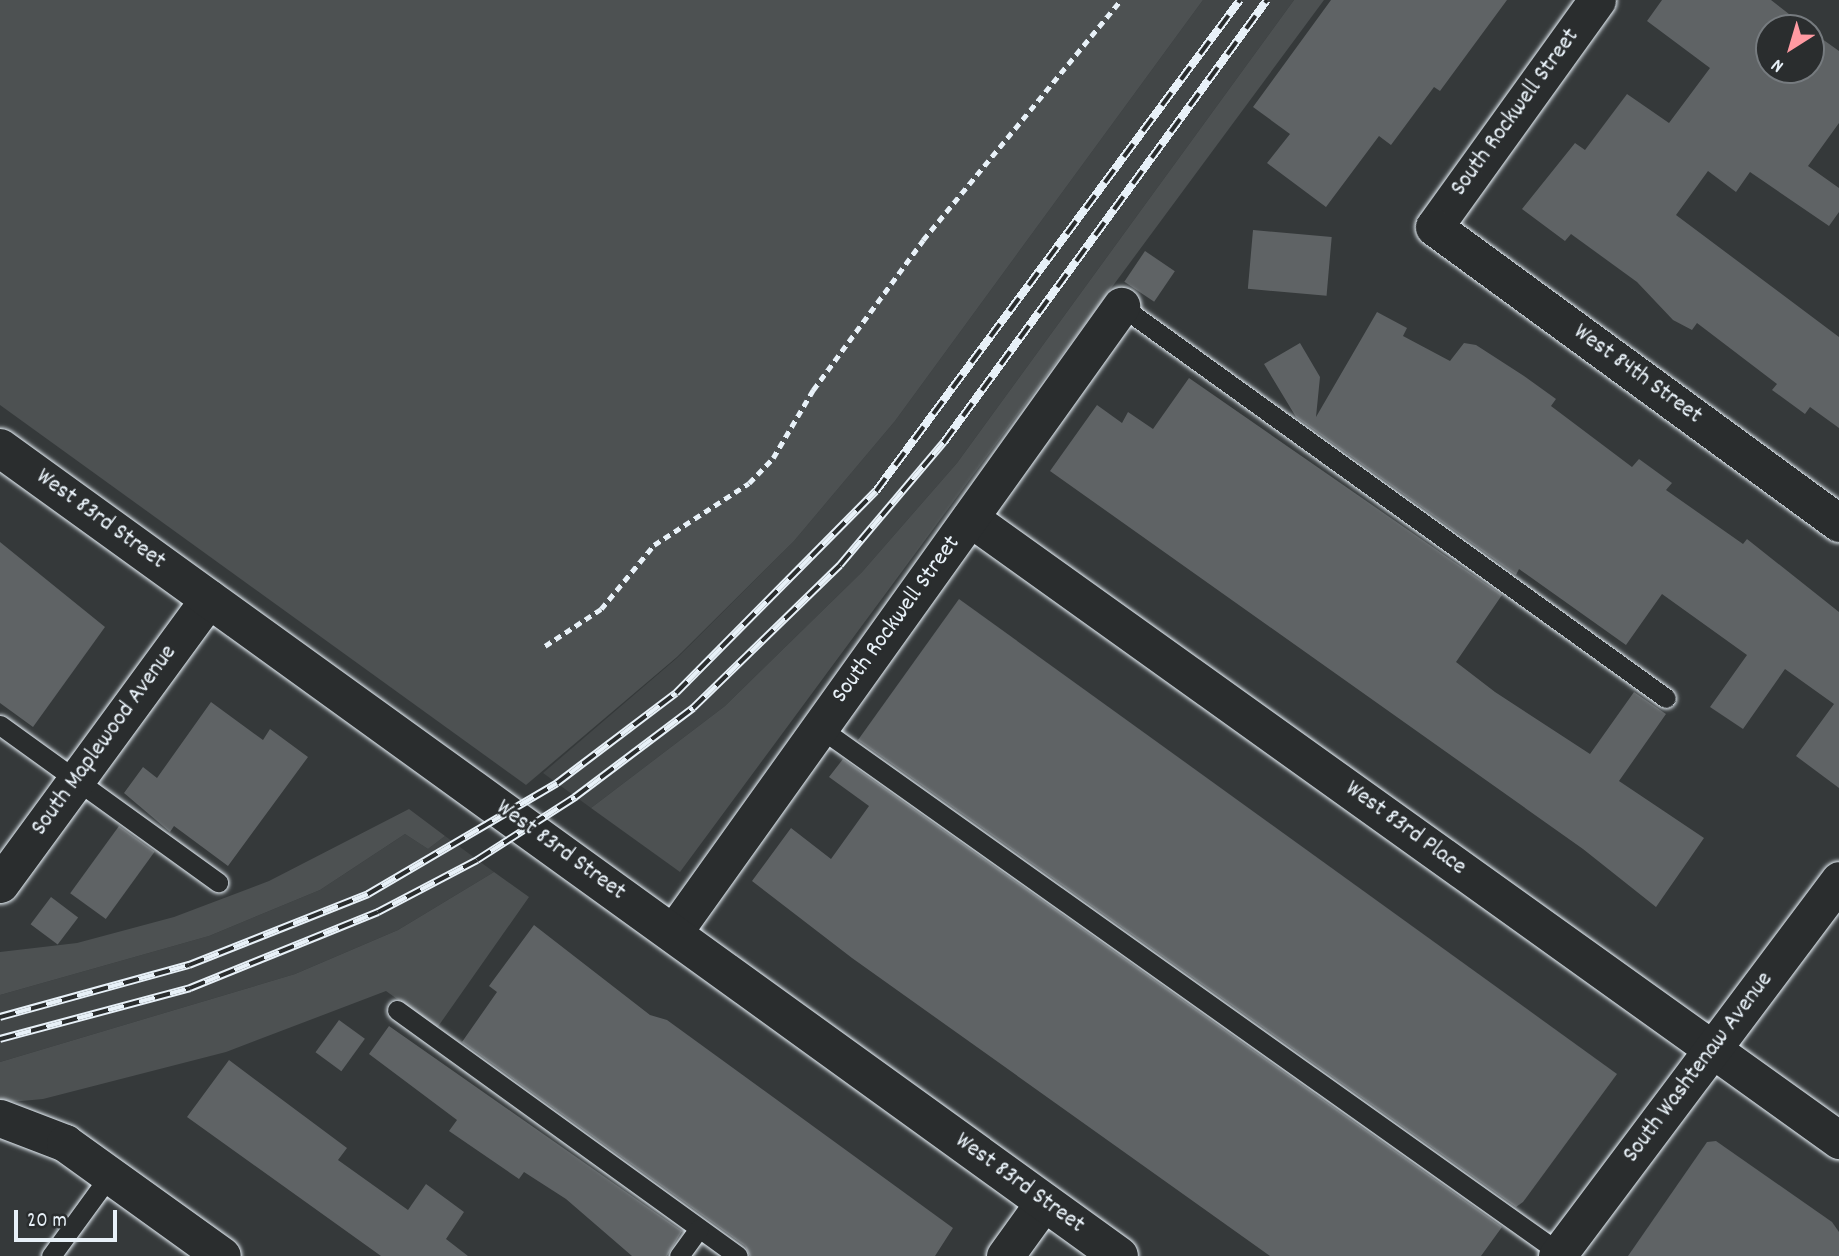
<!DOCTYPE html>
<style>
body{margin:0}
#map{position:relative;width:1839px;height:1256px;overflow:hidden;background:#35393a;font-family:Dekko,sans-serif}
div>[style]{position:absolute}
.built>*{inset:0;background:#424647}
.green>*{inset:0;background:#4d5152}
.building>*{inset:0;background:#5f6365;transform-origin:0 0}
.path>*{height:4.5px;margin-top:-2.25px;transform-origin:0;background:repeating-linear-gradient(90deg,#e8f1f8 0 7px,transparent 0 12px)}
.roads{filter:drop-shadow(0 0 2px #e8f1f8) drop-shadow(0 0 2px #e8f1f8)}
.service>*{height:19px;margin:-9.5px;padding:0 9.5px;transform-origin:9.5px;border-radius:9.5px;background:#2a2d2e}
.minor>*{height:37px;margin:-18.5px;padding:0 18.5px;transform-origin:18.5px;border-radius:18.5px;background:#2a2d2e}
.tertiary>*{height:38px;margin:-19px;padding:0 19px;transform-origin:19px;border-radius:19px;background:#2a2d2e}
.rail>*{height:8px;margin-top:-4px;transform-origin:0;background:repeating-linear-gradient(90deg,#2a2d2e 0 16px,#e8f1f8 0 32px);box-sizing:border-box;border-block:2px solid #e8f1f8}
span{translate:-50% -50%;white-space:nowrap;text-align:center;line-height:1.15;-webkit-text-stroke:5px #2a2d2e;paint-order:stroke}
.street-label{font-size:24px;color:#e8f1f8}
.north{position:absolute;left:1755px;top:14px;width:70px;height:70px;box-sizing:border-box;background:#2a2d2e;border:2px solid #767b7f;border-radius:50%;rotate:217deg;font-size:19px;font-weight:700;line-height:28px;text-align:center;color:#e8f1f8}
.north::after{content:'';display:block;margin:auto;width:24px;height:32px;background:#ff9aa2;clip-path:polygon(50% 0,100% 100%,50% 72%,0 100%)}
.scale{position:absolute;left:14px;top:1210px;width:103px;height:32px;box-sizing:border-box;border:4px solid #e8f1f8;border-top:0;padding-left:9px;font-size:21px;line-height:24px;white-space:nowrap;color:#e8f1f8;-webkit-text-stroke:5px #2a2d2e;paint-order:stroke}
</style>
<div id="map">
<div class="built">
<i style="clip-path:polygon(1203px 0,1294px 0,957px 463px,862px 572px,725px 706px,591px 808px,543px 773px,677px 658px,794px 541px,895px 421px)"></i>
<i style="clip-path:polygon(405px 834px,428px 849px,445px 836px,494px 872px,398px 930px,295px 974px,0 1062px,0 995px,209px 936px,320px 890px)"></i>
</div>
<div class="green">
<i style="clip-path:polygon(0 0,1203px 0,895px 421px,794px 541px,677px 657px,526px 785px,0 405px)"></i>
<i style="clip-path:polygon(1294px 0,1324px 0,680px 872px,591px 808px,725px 706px,862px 572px,957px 463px)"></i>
<i style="clip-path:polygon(409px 809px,445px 836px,428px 849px,405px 834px,320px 890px,209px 936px,0 995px,0 952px,77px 943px,174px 917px,269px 881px)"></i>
<i style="clip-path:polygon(494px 872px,529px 897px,437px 1028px,386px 991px,226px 1052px,43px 1099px,0 1103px,0 1062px,295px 974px,398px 930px)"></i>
</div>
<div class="building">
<i style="clip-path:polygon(1331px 0,1507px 0,1440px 91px,1434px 87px,1391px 145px,1379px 136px,1326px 207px,1267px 163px,1290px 134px,1253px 107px)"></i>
<i style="clip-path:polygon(1662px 0,1771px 0,1807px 28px,1769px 28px,1769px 70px,1811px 70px,1811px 31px,1839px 51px,1839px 123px,1808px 166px,1839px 188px,1839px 212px,1829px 226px,1750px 172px,1736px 192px,1708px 171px,1676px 215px,1839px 337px,1839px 428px,1810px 407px,1805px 414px,1772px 390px,1777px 384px,1697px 323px,1692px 330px,1673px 320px,1637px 282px,1571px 234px,1565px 241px,1522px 209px,1575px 143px,1585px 150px,1627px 94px,1669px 123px,1710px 68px,1647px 21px)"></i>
<i style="left:1253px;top:230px;width:79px;height:59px;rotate:5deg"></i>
<i style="left:1145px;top:251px;width:36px;height:37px;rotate:34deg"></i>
<i style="clip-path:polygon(1377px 312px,1407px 328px,1403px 336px,1450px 361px,1464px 343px,1476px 345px,1524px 376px,1556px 399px,1551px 406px,1632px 467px,1639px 459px,1672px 483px,1666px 490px,1743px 544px,1747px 539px,1839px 612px,1839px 788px,1796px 756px,1834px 704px,1785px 669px,1743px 729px,1710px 707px,1747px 655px,1662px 594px,1626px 645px,1519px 569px,1516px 575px,1296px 417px,1264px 364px,1300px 343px,1320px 377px,1316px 417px)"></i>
<i style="clip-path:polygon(1189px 378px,1502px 595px,1456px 662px,1495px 692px,1590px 754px,1634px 692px,1666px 714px,1619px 781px,1704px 838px,1656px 907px,1583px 849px,1050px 471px,1097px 405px,1122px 423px,1128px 412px,1153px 429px)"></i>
<i style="clip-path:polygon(0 542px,105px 627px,33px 727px,0 703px)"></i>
<i style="clip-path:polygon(959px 599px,1617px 1074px,1523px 1202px,1516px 1207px,858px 740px)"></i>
<i style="clip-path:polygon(211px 702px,263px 740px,270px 729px,308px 757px,228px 866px,174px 826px,170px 832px,124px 793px,143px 767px,157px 778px)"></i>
<i style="clip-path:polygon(843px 759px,1502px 1227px,1481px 1256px,1270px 1256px,852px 958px,752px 881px,791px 828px,831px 859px,869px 806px,829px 777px)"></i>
<i style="left:119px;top:826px;width:44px;height:83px;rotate:36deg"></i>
<i style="left:51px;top:897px;width:34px;height:34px;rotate:37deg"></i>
<i style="clip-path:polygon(534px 925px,650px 1015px,667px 1020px,953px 1228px,935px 1256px,750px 1256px,745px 1246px,462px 1042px,497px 992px,489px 986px)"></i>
<i style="left:339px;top:1020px;width:32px;height:40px;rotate:36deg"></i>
<i style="clip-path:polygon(389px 1026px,682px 1231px,667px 1256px,632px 1256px,566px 1199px,524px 1172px,519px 1179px,449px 1131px,457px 1120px,369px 1054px)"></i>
<i style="clip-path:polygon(229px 1060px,347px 1148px,338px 1160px,408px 1210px,426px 1184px,464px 1212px,446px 1239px,468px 1256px,381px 1256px,187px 1117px)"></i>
<i style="clip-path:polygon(1716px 1141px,1832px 1222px,1839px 1232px,1839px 1256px,1628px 1256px,1707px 1142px)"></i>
</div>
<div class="path">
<i style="left:545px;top:646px;width:67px;rotate:-33.5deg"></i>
<i style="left:601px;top:609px;width:83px;rotate:-50.4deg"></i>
<i style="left:654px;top:545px;width:113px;rotate:-33.1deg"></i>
<i style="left:749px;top:483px;width:35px;rotate:-46deg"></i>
<i style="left:773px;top:458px;width:79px;rotate:-59.5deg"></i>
<i style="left:813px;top:390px;width:186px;rotate:-53.7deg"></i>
<i style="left:923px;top:240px;width:311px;rotate:-50.5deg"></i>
</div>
<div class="roads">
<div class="service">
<i style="left:1121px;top:306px;width:671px;rotate:35.73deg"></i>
<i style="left:0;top:725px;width:269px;rotate:35.8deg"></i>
<i style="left:820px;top:728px;width:912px;rotate:35.36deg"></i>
<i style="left:397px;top:1010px;width:420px;rotate:35.8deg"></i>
<i style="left:51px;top:1256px;width:100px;rotate:-53.9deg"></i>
<i style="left:679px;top:1256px;width:34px;rotate:-54deg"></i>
</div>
<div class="minor">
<i style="left:1597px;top:0;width:279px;rotate:125.7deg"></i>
<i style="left:1434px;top:227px;width:502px;rotate:36.16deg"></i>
<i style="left:970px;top:518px;width:1069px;rotate:35.59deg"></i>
<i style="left:0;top:884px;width:354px;rotate:-53.8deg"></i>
<i style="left:673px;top:933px;width:771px;rotate:-54.45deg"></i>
<i style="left:0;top:1118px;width:70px;rotate:21deg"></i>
<i style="left:65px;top:1143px;width:193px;rotate:35.7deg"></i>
<i style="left:1005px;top:1256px;width:67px;rotate:-54.2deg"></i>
<i style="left:1557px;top:1256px;width:470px;rotate:-53.1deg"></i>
</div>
<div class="tertiary">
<i style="left:0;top:448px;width:1380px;rotate:35.83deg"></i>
</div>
</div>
<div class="rail">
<i style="left:0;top:1017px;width:196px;rotate:-15.4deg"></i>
<i style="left:189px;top:965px;width:193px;rotate:-21.6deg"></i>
<i style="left:368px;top:894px;width:219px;rotate:-30.4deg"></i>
<i style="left:557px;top:783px;width:149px;rotate:-37.1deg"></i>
<i style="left:676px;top:693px;width:284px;rotate:-45.3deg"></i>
<i style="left:876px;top:491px;width:611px;rotate:-53.45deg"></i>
<i style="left:0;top:1039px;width:197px;rotate:-15deg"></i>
<i style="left:190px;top:988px;width:203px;rotate:-22deg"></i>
<i style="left:378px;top:912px;width:112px;rotate:-27.7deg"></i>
<i style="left:477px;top:860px;width:117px;rotate:-32.7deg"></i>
<i style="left:575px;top:797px;width:148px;rotate:-37deg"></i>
<i style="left:693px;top:708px;width:205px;rotate:-44.2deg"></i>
<i style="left:840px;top:565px;width:161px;rotate:-49.8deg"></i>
<i style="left:944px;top:442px;width:547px;rotate:-53.84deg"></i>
</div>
<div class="street-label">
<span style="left:1516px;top:113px;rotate:-54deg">South Rockwell Street</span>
<span style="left:1637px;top:375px;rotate:36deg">West 84th Street</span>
<span style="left:100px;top:520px;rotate:36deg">West 83rd Street</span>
<span style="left:897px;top:620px;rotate:-54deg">South Rockwell Street</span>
<span style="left:105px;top:741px;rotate:-54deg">South Maplewood Avenue</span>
<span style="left:1405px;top:829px;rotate:36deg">West 83rd Place</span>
<span style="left:560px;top:851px;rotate:36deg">West 83rd Street</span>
<span style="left:1699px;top:1068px;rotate:-53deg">South Washtenaw Avenue</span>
<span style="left:1019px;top:1184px;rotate:36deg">West 83rd Street</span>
</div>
<div class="north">N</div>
<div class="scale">20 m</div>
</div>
